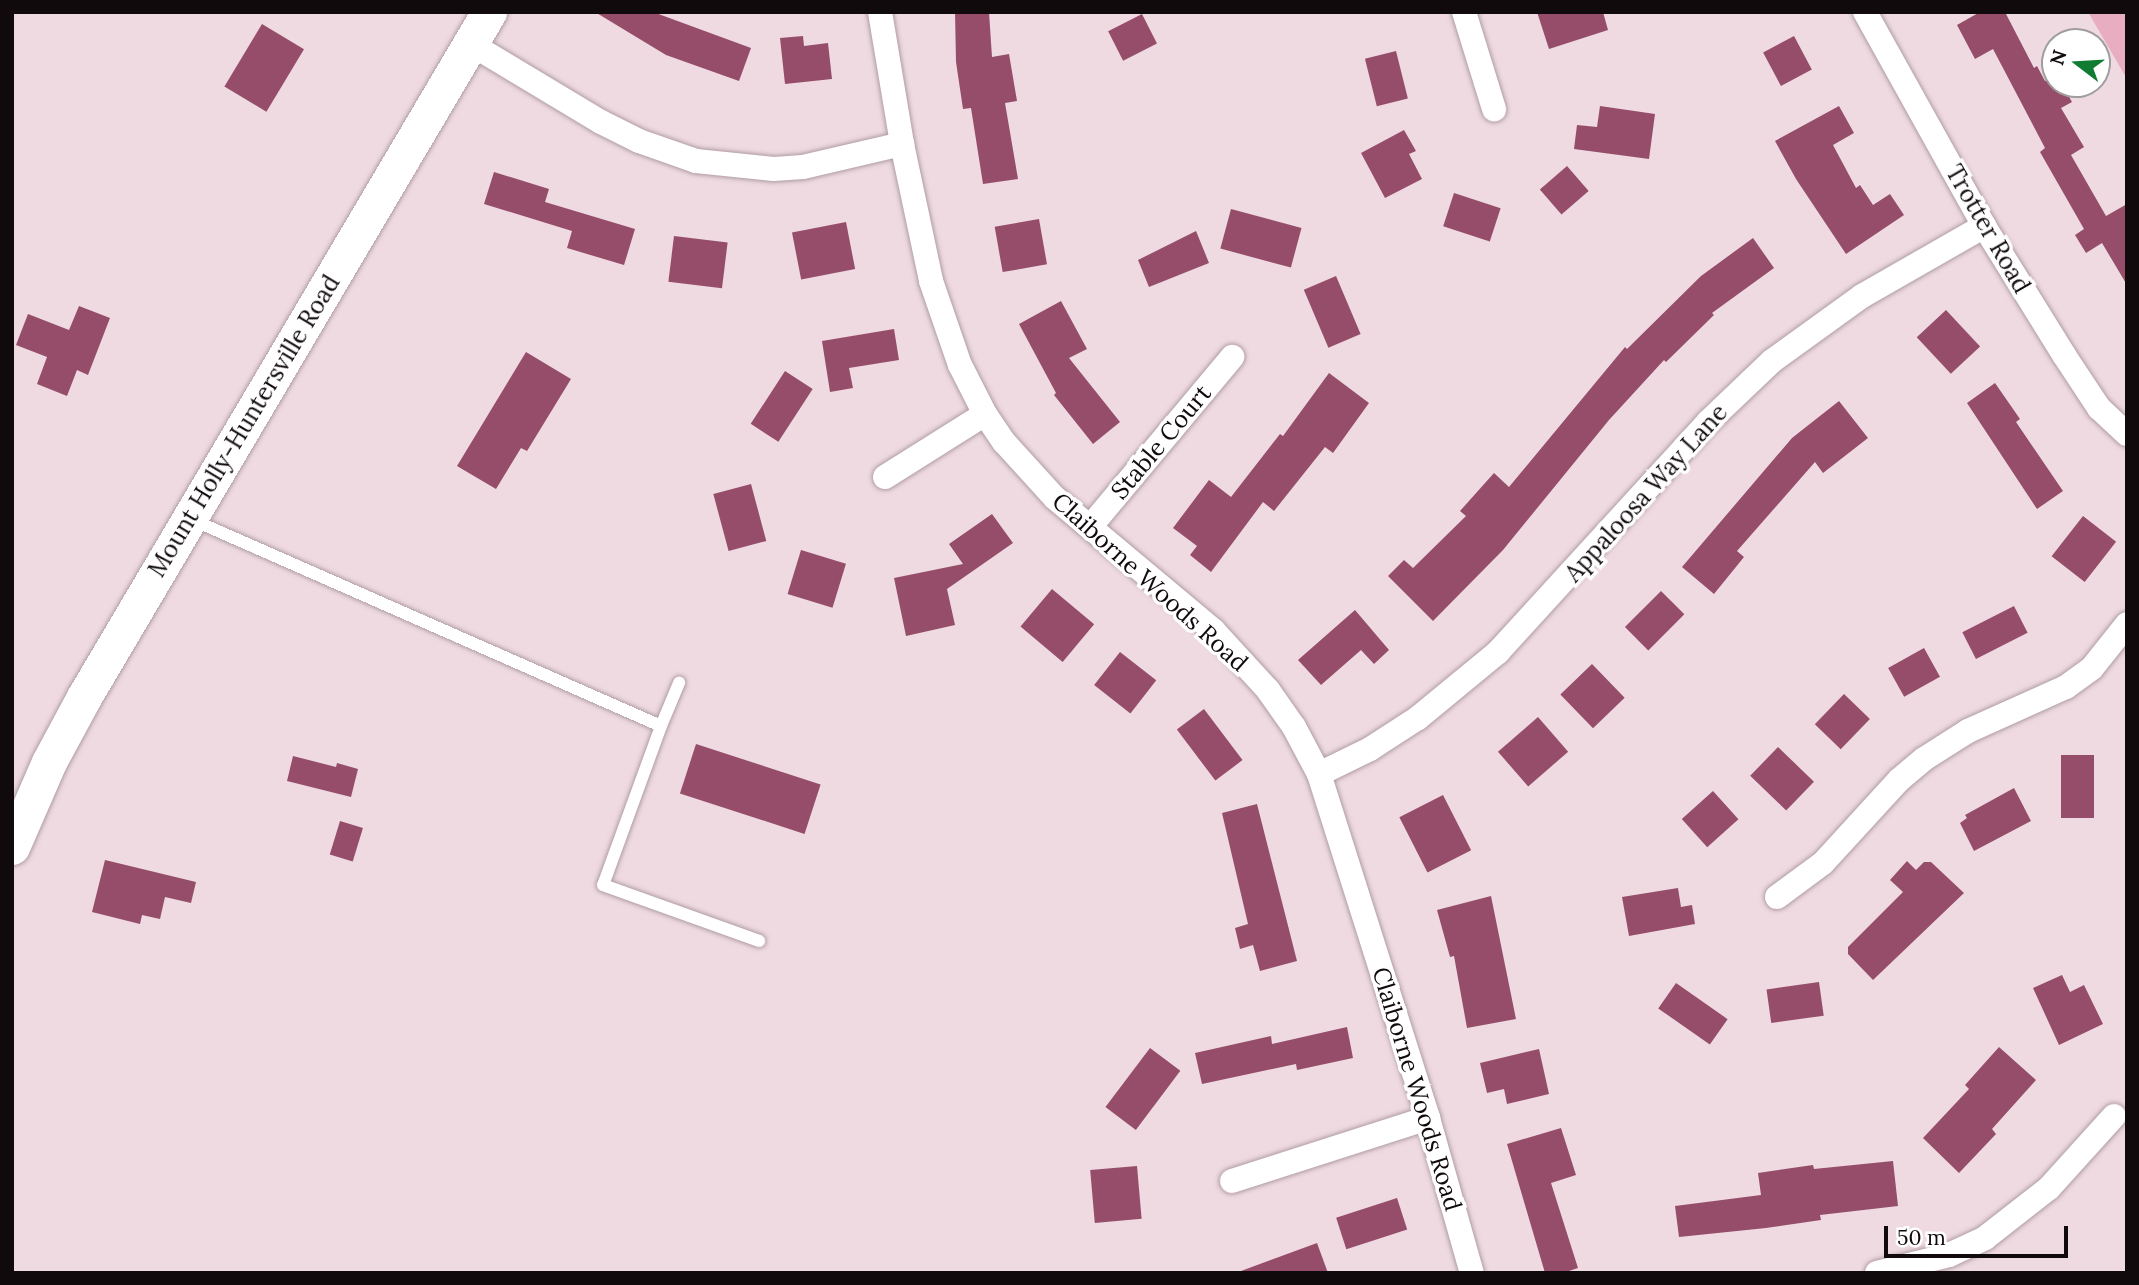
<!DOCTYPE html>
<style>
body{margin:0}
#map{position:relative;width:2139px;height:1285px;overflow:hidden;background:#eedae0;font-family:Lora,serif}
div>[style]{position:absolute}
.green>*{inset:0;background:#e9adc1}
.building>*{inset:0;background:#964d69;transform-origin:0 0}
.roads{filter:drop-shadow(0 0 2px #b09da2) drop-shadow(0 0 2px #b09da2)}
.service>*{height:12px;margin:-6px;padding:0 6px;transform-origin:6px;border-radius:6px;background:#fff}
.minor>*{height:24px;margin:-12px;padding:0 12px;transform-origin:12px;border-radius:12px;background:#fff}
.secondary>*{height:35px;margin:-17.5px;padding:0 17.5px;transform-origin:17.5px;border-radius:17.5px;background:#fff}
span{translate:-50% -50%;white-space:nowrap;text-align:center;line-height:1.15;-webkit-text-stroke:7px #fff;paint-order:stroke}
.street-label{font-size:24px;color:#100a0c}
.frame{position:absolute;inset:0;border:14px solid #100a0c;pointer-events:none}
.north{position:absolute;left:2041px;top:28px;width:70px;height:70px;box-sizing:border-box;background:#fff;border:2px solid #9f9d9e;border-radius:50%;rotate:287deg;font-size:19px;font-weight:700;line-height:28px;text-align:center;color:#100a0c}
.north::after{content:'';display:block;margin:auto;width:24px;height:32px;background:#0f7c31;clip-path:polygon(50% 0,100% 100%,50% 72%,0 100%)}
.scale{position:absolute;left:1884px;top:1226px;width:184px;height:32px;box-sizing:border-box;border:4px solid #100a0c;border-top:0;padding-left:9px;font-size:21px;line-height:24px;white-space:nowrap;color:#100a0c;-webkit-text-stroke:5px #fff;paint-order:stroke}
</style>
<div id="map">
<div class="green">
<i style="clip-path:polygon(2088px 12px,2127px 12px,2127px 79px)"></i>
</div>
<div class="building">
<i style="clip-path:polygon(595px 12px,653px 12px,751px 48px,739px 81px,666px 55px)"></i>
<i style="clip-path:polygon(955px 12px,989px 12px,992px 57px,1009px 54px,1017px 101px,1005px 103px,1018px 179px,983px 184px,971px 108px,963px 109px,956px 62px)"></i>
<i style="clip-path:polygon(1537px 12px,1603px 12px,1608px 30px,1549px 49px)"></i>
<i style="clip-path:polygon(1980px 12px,2005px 12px,2034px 68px,2037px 66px,2045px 81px,2055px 75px,2055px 84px,2062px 84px,2072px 102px,2061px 108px,2084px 147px,2071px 155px,2106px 216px,2127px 204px,2127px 285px,2102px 243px,2086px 253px,2075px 235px,2084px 229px,2040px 152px,2045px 148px,1993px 49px,1975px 59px,1957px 25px)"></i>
<i style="left:1142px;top:14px;width:33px;height:38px;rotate:63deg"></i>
<i style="left:262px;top:24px;width:49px;height:73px;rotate:31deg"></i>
<i style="clip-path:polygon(803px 36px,804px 46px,828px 43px,832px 79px,785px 84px,780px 38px)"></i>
<i style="left:1794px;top:36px;width:38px;height:35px;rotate:62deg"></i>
<i style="left:1396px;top:51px;width:49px;height:32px;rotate:76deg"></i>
<i style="clip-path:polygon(1600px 106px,1655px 114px,1649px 159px,1574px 149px,1577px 125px,1597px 127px)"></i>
<i style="clip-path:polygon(1839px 106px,1854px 133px,1833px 145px,1856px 188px,1860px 185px,1873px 205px,1890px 194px,1904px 215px,1846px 254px,1796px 179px,1775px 141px)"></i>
<i style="clip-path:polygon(1404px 130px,1416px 151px,1409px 154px,1422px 179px,1385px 198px,1361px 153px)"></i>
<i style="left:1567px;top:166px;width:33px;height:36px;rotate:49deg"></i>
<i style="clip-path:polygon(494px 172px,549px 189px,545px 202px,635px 229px,624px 265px,567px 248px,572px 231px,484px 204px)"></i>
<i style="left:1454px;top:193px;width:49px;height:35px;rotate:18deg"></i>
<i style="left:1231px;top:209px;width:73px;height:41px;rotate:15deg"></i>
<i style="left:1039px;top:219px;width:46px;height:45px;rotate:80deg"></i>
<i style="left:846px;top:222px;width:48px;height:55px;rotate:79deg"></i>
<i style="clip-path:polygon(1196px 231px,1209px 263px,1149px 287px,1138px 260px)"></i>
<i style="left:674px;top:236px;width:54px;height:46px;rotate:7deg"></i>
<i style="clip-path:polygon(1753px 238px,1774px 268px,1712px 313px,1714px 315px,1666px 362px,1664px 360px,1609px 420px,1503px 550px,1433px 621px,1388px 576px,1404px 560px,1413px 568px,1466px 516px,1460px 511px,1494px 473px,1509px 487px,1625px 347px,1627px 349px,1701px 276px)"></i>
<i style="left:1336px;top:276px;width:63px;height:35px;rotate:67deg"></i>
<i style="clip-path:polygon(1061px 301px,1087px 349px,1069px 358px,1120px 422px,1093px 444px,1054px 395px,1056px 393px,1019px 324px)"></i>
<i style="clip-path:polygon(79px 306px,110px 318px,88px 375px,77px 370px,67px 396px,37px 384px,47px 357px,16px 345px,28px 314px,69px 330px)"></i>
<i style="left:1946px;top:310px;width:50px;height:40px;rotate:47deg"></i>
<i style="clip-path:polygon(894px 329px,899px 360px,849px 368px,853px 388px,830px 392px,822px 341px)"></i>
<i style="clip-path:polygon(526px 352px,571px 379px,527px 451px,521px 448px,496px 489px,457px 466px)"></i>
<i style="left:785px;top:371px;width:33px;height:63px;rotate:33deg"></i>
<i style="clip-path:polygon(1329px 373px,1369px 403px,1333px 453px,1325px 447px,1274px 511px,1263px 502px,1211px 572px,1190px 555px,1197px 546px,1173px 528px,1209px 480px,1231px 497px,1280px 434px,1283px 436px)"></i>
<i style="clip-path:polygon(1995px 383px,2020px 419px,2016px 422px,2063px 491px,2037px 509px,1967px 403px)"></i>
<i style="clip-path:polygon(1839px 401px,1868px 438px,1823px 473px,1815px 462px,1737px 551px,1744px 557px,1714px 594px,1682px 567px,1792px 438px)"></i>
<i style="left:751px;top:484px;width:59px;height:39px;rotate:75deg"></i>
<i style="clip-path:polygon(992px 514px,1013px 543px,947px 589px,955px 625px,906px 636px,894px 578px,963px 564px,949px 544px)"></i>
<i style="left:2083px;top:516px;width:42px;height:51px;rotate:38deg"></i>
<i style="left:801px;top:550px;width:47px;height:46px;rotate:17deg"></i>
<i style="left:1052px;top:589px;width:55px;height:49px;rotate:40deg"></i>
<i style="left:1661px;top:591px;width:33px;height:51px;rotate:45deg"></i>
<i style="left:2014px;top:606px;width:30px;height:58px;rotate:63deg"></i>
<i style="clip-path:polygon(1355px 610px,1389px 650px,1374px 664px,1361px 650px,1321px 685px,1298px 660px)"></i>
<i style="left:1924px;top:648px;width:33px;height:41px;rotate:61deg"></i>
<i style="left:1120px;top:652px;width:46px;height:42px;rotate:38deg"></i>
<i style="left:1592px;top:664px;width:47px;height:44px;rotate:46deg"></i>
<i style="left:1844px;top:694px;width:36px;height:42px;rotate:44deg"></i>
<i style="left:1204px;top:709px;width:64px;height:34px;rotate:53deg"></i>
<i style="left:1538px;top:717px;width:46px;height:53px;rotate:49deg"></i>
<i style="left:696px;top:744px;width:131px;height:52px;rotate:18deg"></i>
<i style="left:1778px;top:747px;width:50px;height:40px;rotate:44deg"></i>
<i style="left:2061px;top:755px;width:33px;height:63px"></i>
<i style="clip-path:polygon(293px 756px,336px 767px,337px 763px,358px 769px,351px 797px,287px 781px)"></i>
<i style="clip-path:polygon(2014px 788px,2031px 821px,1974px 851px,1960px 823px,1967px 818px,1965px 815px)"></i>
<i style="left:1713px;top:791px;width:38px;height:42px;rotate:48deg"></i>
<i style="left:1443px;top:795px;width:62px;height:49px;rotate:63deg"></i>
<i style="clip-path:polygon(1257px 804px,1297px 961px,1260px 971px,1253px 945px,1240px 949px,1235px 928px,1248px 924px,1222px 813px)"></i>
<i style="left:340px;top:821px;width:24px;height:35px;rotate:17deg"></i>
<i style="clip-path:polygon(105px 860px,196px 882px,191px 903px,165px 897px,160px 919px,142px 915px,140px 924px,92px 912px)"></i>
<i style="clip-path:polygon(1907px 861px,1916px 870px,1924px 862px,1931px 862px,1964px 893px,1873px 980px,1848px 954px,1848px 947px,1903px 892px,1890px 880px)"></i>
<i style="clip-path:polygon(1678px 888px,1681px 907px,1692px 905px,1695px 924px,1629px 936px,1622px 897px)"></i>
<i style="clip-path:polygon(1491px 896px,1516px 1019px,1467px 1028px,1454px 956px,1450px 957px,1437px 910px)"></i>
<i style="clip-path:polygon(2062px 975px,2070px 992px,2084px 985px,2103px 1024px,2059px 1045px,2033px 988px)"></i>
<i style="left:1819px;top:982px;width:34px;height:53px;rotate:82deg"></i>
<i style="left:1676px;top:983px;width:63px;height:31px;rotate:35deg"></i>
<i style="clip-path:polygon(1347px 1027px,1353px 1058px,1297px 1070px,1296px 1064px,1202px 1084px,1195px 1053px,1271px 1036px,1272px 1044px)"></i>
<i style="clip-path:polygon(1999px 1047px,2036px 1080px,1992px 1129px,1996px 1134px,1959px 1173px,1923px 1138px,1969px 1089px,1965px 1085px)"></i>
<i style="left:1150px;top:1048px;width:38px;height:74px;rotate:37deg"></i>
<i style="clip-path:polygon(1539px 1049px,1549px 1094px,1507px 1104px,1504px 1089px,1487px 1093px,1480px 1063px)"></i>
<i style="clip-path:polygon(1561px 1128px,1576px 1175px,1551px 1183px,1578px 1268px,1563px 1273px,1545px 1273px,1507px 1144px)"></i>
<i style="clip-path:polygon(1893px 1161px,1898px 1206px,1820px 1215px,1821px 1220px,1766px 1228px,1679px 1237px,1675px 1206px,1761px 1195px,1758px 1173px,1813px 1165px,1814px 1169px)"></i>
<i style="left:1137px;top:1166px;width:53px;height:47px;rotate:85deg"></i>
<i style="left:1397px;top:1198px;width:33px;height:64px;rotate:72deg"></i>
<i style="clip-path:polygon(1317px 1243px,1328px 1273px,1241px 1273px,1241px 1271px)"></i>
</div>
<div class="roads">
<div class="service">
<i style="left:193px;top:520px;width:511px;rotate:23.76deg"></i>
<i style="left:661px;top:726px;width:169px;rotate:110deg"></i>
<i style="left:603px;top:885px;width:166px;rotate:19.7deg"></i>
<i style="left:661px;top:726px;width:47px;rotate:-67.3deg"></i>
</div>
<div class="minor">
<i style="left:880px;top:12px;width:134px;rotate:80.5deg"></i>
<i style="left:902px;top:144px;width:140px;rotate:78deg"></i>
<i style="left:931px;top:281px;width:89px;rotate:71deg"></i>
<i style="left:960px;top:365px;width:55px;rotate:63deg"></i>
<i style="left:985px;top:414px;width:34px;rotate:56deg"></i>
<i style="left:1004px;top:442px;width:76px;rotate:47.7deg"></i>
<i style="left:1055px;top:498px;width:207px;rotate:39.9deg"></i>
<i style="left:1214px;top:631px;width:80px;rotate:47.5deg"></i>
<i style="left:1268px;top:690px;width:45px;rotate:54.9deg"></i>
<i style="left:1294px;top:727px;width:53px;rotate:62deg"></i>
<i style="left:1319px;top:774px;width:361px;rotate:72.4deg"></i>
<i style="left:1428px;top:1118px;width:161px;rotate:74.2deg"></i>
<i style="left:1464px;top:12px;width:102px;rotate:72.8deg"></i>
<i style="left:1865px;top:12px;width:245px;rotate:60.9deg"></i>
<i style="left:1984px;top:226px;width:152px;rotate:58.2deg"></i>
<i style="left:2064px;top:355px;width:64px;rotate:56.6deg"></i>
<i style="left:2099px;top:408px;width:38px;rotate:43deg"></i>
<i style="left:471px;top:44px;width:152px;rotate:31deg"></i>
<i style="left:601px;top:122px;width:42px;rotate:26.6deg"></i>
<i style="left:639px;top:141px;width:60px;rotate:19.3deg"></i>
<i style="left:696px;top:161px;width:78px;rotate:5.9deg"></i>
<i style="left:774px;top:169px;width:29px;rotate:-4deg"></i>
<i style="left:803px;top:167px;width:102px;rotate:-13.1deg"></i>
<i style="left:885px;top:477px;width:118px;rotate:-32.2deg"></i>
<i style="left:1090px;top:527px;width:222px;rotate:-50.1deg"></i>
<i style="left:1319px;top:774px;width:57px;rotate:-26.1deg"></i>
<i style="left:1370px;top:749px;width:57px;rotate:-32.9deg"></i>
<i style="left:1418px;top:718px;width:104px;rotate:-39.5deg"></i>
<i style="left:1498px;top:652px;width:311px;rotate:-47.6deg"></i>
<i style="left:1708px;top:422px;width:88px;rotate:-43.6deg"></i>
<i style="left:1772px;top:361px;width:111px;rotate:-35.8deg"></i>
<i style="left:1862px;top:296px;width:141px;rotate:-29.8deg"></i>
<i style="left:1777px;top:897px;width:57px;rotate:-36.5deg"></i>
<i style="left:1823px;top:863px;width:113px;rotate:-47.5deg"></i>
<i style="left:1899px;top:780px;width:33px;rotate:-40deg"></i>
<i style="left:1924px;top:759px;width:52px;rotate:-32.5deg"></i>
<i style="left:1968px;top:731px;width:107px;rotate:-24.2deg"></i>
<i style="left:2066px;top:687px;width:32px;rotate:-36deg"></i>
<i style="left:2092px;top:668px;width:56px;rotate:-51.5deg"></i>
<i style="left:1232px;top:1181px;width:206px;rotate:-17.8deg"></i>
<i style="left:1877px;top:1273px;width:74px;rotate:-14deg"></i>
<i style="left:1949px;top:1255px;width:40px;rotate:-25deg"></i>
<i style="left:1985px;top:1238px;width:81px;rotate:-38deg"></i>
<i style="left:2049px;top:1188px;width:97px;rotate:-47.9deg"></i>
</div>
<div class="secondary">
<i style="left:12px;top:847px;width:93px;rotate:-66.5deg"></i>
<i style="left:49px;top:762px;width:74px;rotate:-61.7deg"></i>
<i style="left:84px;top:697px;width:796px;rotate:-59.41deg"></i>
</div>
</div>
<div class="street-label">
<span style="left:1988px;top:229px;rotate:60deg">Trotter Road</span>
<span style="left:244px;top:426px;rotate:-59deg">Mount Holly-Huntersville Road</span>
<span style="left:1161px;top:442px;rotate:-50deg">Stable Court</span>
<span style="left:1646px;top:493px;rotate:-48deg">Appaloosa Way Lane</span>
<span style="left:1150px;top:582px;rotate:42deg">Claiborne Woods Road</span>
<span style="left:1417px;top:1089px;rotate:73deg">Claiborne Woods Road</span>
</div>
<div class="frame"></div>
<div class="north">N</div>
<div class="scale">50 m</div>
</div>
